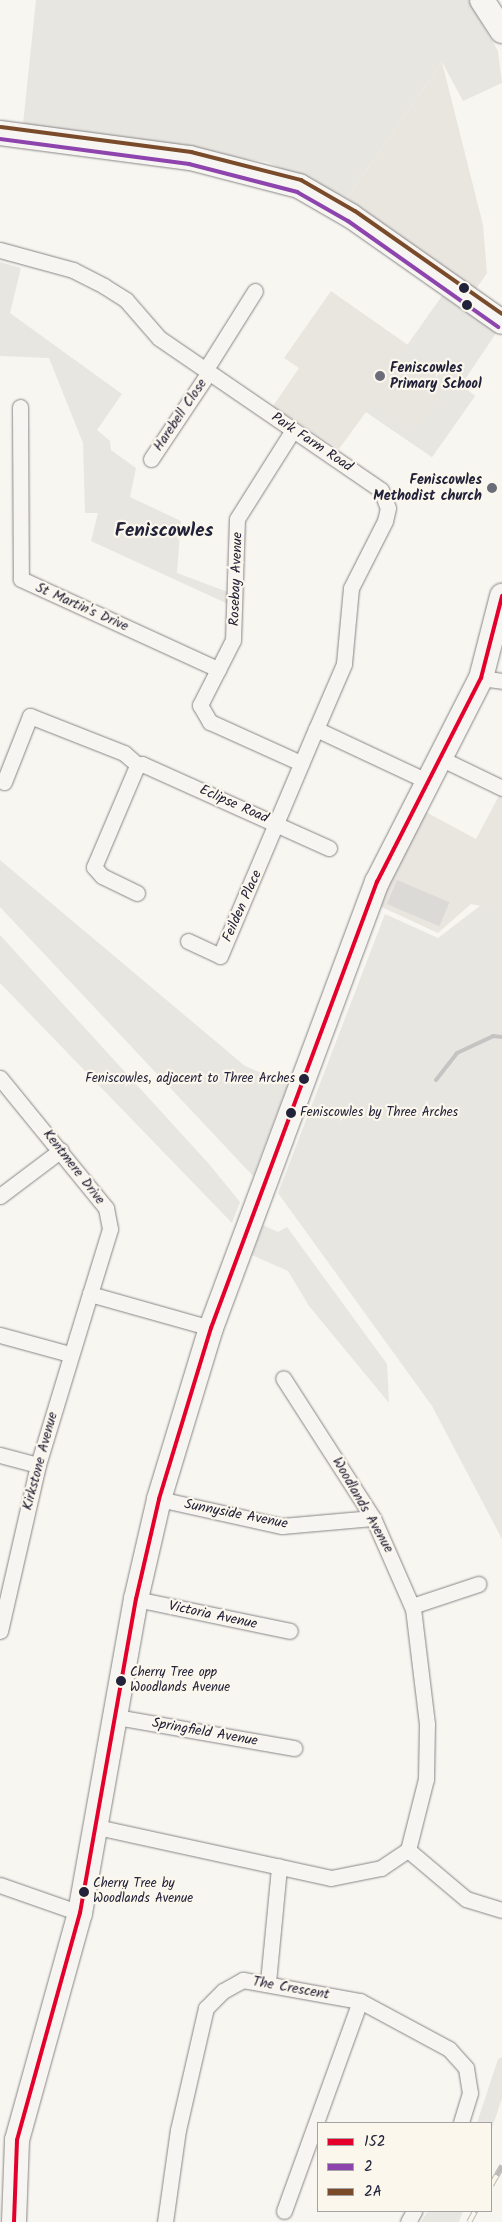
<!DOCTYPE html>
<style>
body{margin:0}
#map{position:relative;width:502px;height:2222px;overflow:hidden;background:#f8f6f0;font-family:Kalam,sans-serif}
div>[style]{position:absolute}
.built>*{inset:0;background:#e9e6e0}
.green>*{inset:0;background:#e8e6e0}
.stream>*{height:4px;margin:-2px;padding:0 2px;transform-origin:2px;border-radius:2px;background:#c6c4c3}
.building>*{inset:0;background:#dbdad7;transform-origin:0 0}
.roads{filter:drop-shadow(0 0 1px #878688) drop-shadow(0 0 1px #878688)}
.street>*{height:15px;margin:-7.5px;padding:0 7.5px;transform-origin:7.5px;border-radius:7.5px;background:#f6f5f1}
.primary>*{height:24px;margin:-12px;padding:0 12px;transform-origin:12px;border-radius:12px;background:#f6f5f1}
.rail>*{height:5.5px;margin-top:-2.75px;transform-origin:0;background:repeating-linear-gradient(90deg,#fbf7ec 0 11px,#bcbab9 0 22px);box-sizing:border-box;border-block:1px solid #bcbab9}
.bus-1>*{height:4px;margin:-2px;padding:0 2px;transform-origin:2px;border-radius:2px;background:#e4002b}
.bus-2>*{height:4px;margin:-2px;padding:0 2px;transform-origin:2px;border-radius:2px;background:#8e44ad}
.bus-3>*{height:4px;margin:-2px;padding:0 2px;transform-origin:2px;border-radius:2px;background:#7a4b2a}
.dots>*{width:14px;height:14px;translate:-50% -50%;box-sizing:border-box;border:2px solid #fbf7ec;border-radius:50%}
span{translate:-50% -50%;white-space:nowrap;text-align:center;line-height:1.15;-webkit-text-stroke:4.5px #fbf7ec;paint-order:stroke}
.bus-label{font-size:13px;color:#22223b}
.right{translate:-100% -50%;text-align:right}
.left{translate:0 -50%;text-align:left}
.poi-label{font-size:14px;color:#22223b;font-weight:700}
.street-label{font-size:14px;color:#22223b}
.district-label{font-size:19px;color:#22223b;font-weight:700}
.legend{position:absolute;left:317px;top:2122px;width:175px;height:90px;box-sizing:border-box;background:#fbf7ec;border:1px solid #a4a2a5;margin:0;padding:6px 9px;list-style:none;font-size:15px;color:#22223b}
.legend li{display:flex;align-items:center;gap:10px;height:25px}
.legend b{width:25px;border:1px solid #a4a2a5}
</style>
<div id="map">
<div class="built">
<i style="clip-path:polygon(442px 62px,483px 225px,487px 273px,476px 289px,347px 198px)"></i>
<i style="clip-path:polygon(331px 291px,408px 345px,442px 296px,496px 333px,461px 385px,475px 396px,432px 457px,366px 412px,339px 449px,273px 406px,299px 368px,284px 358px)"></i>
<i style="clip-path:polygon(502px 790px,502px 910px,471px 904px,438px 933px,375px 904px,424px 811px,476px 839px)"></i>
</div>
<div class="green">
<i style="clip-path:polygon(36px 0,468px 0,498px 51px,502px 83px,463px 101px,442px 62px,347px 198px,267px 162px,23px 124px)"></i>
<i style="clip-path:polygon(0 262px,21px 268px,10px 313px,122px 394px,97px 430px,110px 441px,111px 450px,136px 468px,130px 497px,181px 521px,177px 573px,228px 592px,228px 604px,91px 541px,98px 513px,85px 513px,83px 443px,49px 358px,0 356px)"></i>
<i style="clip-path:polygon(442px 296px,496px 333px,461px 385px,475px 396px,432px 457px,366px 412px,372px 403px,415px 431px,438px 397px,393px 365px)"></i>
<i style="clip-path:polygon(0 860px,245px 1066px,288px 1084px,253px 1176px,0 907px)"></i>
<i style="clip-path:polygon(481px 905px,502px 910px,502px 1539px,432px 1406px,278px 1193px,385px 914px,438px 938px)"></i>
<i style="clip-path:polygon(0 935px,209px 1164px,240px 1202px,232px 1223px,0 983px)"></i>
<i style="clip-path:polygon(263px 1225px,278px 1232px,287px 1227px,387px 1364px,389px 1403px,309px 1306px,288px 1271px,252px 1255px)"></i>
<i style="clip-path:polygon(502px 2057px,502px 2098px,491px 2131px,491px 2123px,477px 2123px,498px 2059px)"></i>
<i style="clip-path:polygon(428px 2211px,463px 2211px,459px 2222px,421px 2222px)"></i>
</div>
<div class="stream">
<i style="left:436px;top:1080px;width:34px;rotate:-52deg"></i>
<i style="left:457px;top:1053px;width:40px;rotate:-25deg"></i>
<i style="left:493px;top:1036px;width:9px;rotate:6deg"></i>
</div>
<div class="building">
<i style="left:397px;top:880px;width:57px;height:26px;rotate:23deg"></i>
</div>
<div class="roads">
<div class="street">
<i style="left:0;top:250px;width:76px;rotate:15.3deg"></i>
<i style="left:73px;top:270px;width:35px;rotate:27deg"></i>
<i style="left:104px;top:286px;width:26px;rotate:32deg"></i>
<i style="left:126px;top:300px;width:50px;rotate:49deg"></i>
<i style="left:159px;top:338px;width:269px;rotate:34.4deg"></i>
<i style="left:381px;top:490px;width:19px;rotate:69deg"></i>
<i style="left:388px;top:508px;width:13px;rotate:103deg"></i>
<i style="left:385px;top:521px;width:75px;rotate:116.9deg"></i>
<i style="left:351px;top:588px;width:76px;rotate:95.3deg"></i>
<i style="left:344px;top:664px;width:71px;rotate:113.3deg"></i>
<i style="left:316px;top:729px;width:123px;rotate:25.1deg"></i>
<i style="left:206px;top:369px;width:92px;rotate:-57.9deg"></i>
<i style="left:20px;top:407px;width:172px;rotate:89.7deg"></i>
<i style="left:21px;top:579px;width:217px;rotate:24.6deg"></i>
<i style="left:293px;top:430px;width:105px;rotate:122.2deg"></i>
<i style="left:237px;top:519px;width:121px;rotate:91.9deg"></i>
<i style="left:233px;top:640px;width:73px;rotate:116.9deg"></i>
<i style="left:200px;top:705px;width:20px;rotate:60deg"></i>
<i style="left:210px;top:722px;width:100px;rotate:24.3deg"></i>
<i style="left:151px;top:459px;width:105px;rotate:-56.3deg"></i>
<i style="left:481px;top:678px;width:21px;rotate:8deg"></i>
<i style="left:440px;top:758px;width:69px;rotate:25.8deg"></i>
<i style="left:4px;top:782px;width:71px;rotate:-68.5deg"></i>
<i style="left:30px;top:716px;width:101px;rotate:21.5deg"></i>
<i style="left:124px;top:753px;width:18px;rotate:41deg"></i>
<i style="left:137px;top:893px;width:39px;rotate:-154deg"></i>
<i style="left:102px;top:876px;width:12px;rotate:-132deg"></i>
<i style="left:94px;top:867px;width:108px;rotate:-67deg"></i>
<i style="left:136px;top:768px;width:7px;rotate:-34deg"></i>
<i style="left:142px;top:764px;width:205px;rotate:24.2deg"></i>
<i style="left:188px;top:941px;width:35px;rotate:25deg"></i>
<i style="left:220px;top:956px;width:246px;rotate:-67.1deg"></i>
<i style="left:0;top:1078px;width:168px;rotate:50.8deg"></i>
<i style="left:106px;top:1208px;width:21px;rotate:79deg"></i>
<i style="left:110px;top:1229px;width:68px;rotate:107.1deg"></i>
<i style="left:90px;top:1294px;width:126px;rotate:15.7deg"></i>
<i style="left:0;top:1196px;width:76px;rotate:-37deg"></i>
<i style="left:0;top:1335px;width:73px;rotate:15.2deg"></i>
<i style="left:0;top:1455px;width:39px;rotate:15deg"></i>
<i style="left:159px;top:1499px;width:126px;rotate:12.4deg"></i>
<i style="left:282px;top:1526px;width:91px;rotate:-5deg"></i>
<i style="left:136px;top:1599px;width:157px;rotate:11.7deg"></i>
<i style="left:412px;top:1606px;width:70px;rotate:-18.4deg"></i>
<i style="left:0;top:1631px;width:170px;rotate:-77.1deg"></i>
<i style="left:38px;top:1465px;width:179px;rotate:-73.1deg"></i>
<i style="left:116px;top:1717px;width:181px;rotate:9.9deg"></i>
<i style="left:97px;top:1827px;width:239px;rotate:12.3deg"></i>
<i style="left:331px;top:1878px;width:51px;rotate:-11.3deg"></i>
<i style="left:381px;top:1868px;width:32px;rotate:-34deg"></i>
<i style="left:408px;top:1850px;width:73px;rotate:-75.8deg"></i>
<i style="left:426px;top:1779px;width:55px;rotate:-89deg"></i>
<i style="left:427px;top:1724px;width:116px;rotate:-96.9deg"></i>
<i style="left:413px;top:1609px;width:99px;rotate:-113.7deg"></i>
<i style="left:373px;top:1518px;width:166px;rotate:-122.7deg"></i>
<i style="left:408px;top:1850px;width:76px;rotate:40.2deg"></i>
<i style="left:466px;top:1899px;width:37px;rotate:17deg"></i>
<i style="left:0;top:1885px;width:85px;rotate:19.3deg"></i>
<i style="left:268px;top:1982px;width:116px;rotate:-84.5deg"></i>
<i style="left:284px;top:2211px;width:223px;rotate:-70.1deg"></i>
<i style="left:165px;top:2222px;width:93px;rotate:-82deg"></i>
<i style="left:178px;top:2130px;width:125px;rotate:-77.1deg"></i>
<i style="left:206px;top:2008px;width:24px;rotate:-45deg"></i>
<i style="left:223px;top:1991px;width:23px;rotate:-29deg"></i>
<i style="left:243px;top:1980px;width:119px;rotate:10.2deg"></i>
<i style="left:360px;top:2001px;width:101px;rotate:28.3deg"></i>
<i style="left:449px;top:2049px;width:25px;rotate:48deg"></i>
<i style="left:466px;top:2068px;width:25px;rotate:81deg"></i>
<i style="left:470px;top:2093px;width:31px;rotate:107deg"></i>
<i style="left:408px;top:2222px;width:13px;rotate:-61deg"></i>
</div>
<div class="primary">
<i style="left:482px;top:0;width:37px;rotate:57deg"></i>
<i style="left:0;top:133px;width:192px;rotate:7.5deg"></i>
<i style="left:190px;top:158px;width:113px;rotate:14.4deg"></i>
<i style="left:299px;top:186px;width:60px;rotate:30deg"></i>
<i style="left:351px;top:216px;width:184px;rotate:35.1deg"></i>
<i style="left:14px;top:2222px;width:82px;rotate:-87.9deg"></i>
<i style="left:17px;top:2140px;width:236px;rotate:-74.5deg"></i>
<i style="left:80px;top:1913px;width:319px;rotate:-79.9deg"></i>
<i style="left:136px;top:1599px;width:103px;rotate:-77deg"></i>
<i style="left:159px;top:1499px;width:179px;rotate:-73.1deg"></i>
<i style="left:211px;top:1328px;width:476px;rotate:-69.6deg"></i>
<i style="left:377px;top:882px;width:229px;rotate:-63deg"></i>
<i style="left:481px;top:678px;width:85px;rotate:-75.6deg"></i>
</div>
</div>
<div class="rail">
<i style="left:491px;top:2185px;width:22px;rotate:-60deg"></i>
<i style="left:469px;top:2222px;width:13px;rotate:-61deg"></i>
</div>
<div class="bus-1">
<i style="left:14px;top:2222px;width:82px;rotate:-87.9deg"></i>
<i style="left:17px;top:2140px;width:236px;rotate:-74.5deg"></i>
<i style="left:80px;top:1913px;width:319px;rotate:-79.9deg"></i>
<i style="left:136px;top:1599px;width:103px;rotate:-77deg"></i>
<i style="left:159px;top:1499px;width:179px;rotate:-73.1deg"></i>
<i style="left:211px;top:1328px;width:476px;rotate:-69.6deg"></i>
<i style="left:377px;top:882px;width:229px;rotate:-63deg"></i>
<i style="left:481px;top:678px;width:85px;rotate:-75.6deg"></i>
</div>
<div class="bus-2">
<i style="left:0;top:139px;width:191px;rotate:7.5deg"></i>
<i style="left:189px;top:164px;width:112px;rotate:14.5deg"></i>
<i style="left:297px;top:192px;width:59px;rotate:29.6deg"></i>
<i style="left:348px;top:221px;width:184px;rotate:35.2deg"></i>
</div>
<div class="bus-3">
<i style="left:1px;top:127px;width:192px;rotate:7.5deg"></i>
<i style="left:191px;top:152px;width:114px;rotate:14.3deg"></i>
<i style="left:301px;top:180px;width:62px;rotate:29.9deg"></i>
<i style="left:355px;top:211px;width:179px;rotate:35deg"></i>
</div>
<div class="dots">
<i style="left:464px;top:288px;background:#22223b"></i>
<i style="left:467px;top:305px;background:#22223b"></i>
<i style="left:380px;top:376px;background:#6d6c7a"></i>
<i style="left:492px;top:488px;background:#6d6c7a"></i>
<i style="left:304px;top:1079px;background:#22223b"></i>
<i style="left:291px;top:1113px;background:#22223b"></i>
<i style="left:121px;top:1681px;background:#22223b"></i>
<i style="left:84px;top:1892px;background:#22223b"></i>
</div>
<div class="bus-label">
<span class="right" style="left:295px;top:1079px">Feniscowles, adjacent to Three Arches</span>
<span class="left" style="left:300px;top:1113px">Feniscowles by Three Arches</span>
<span class="left" style="left:130px;top:1681px">Cherry Tree opp<br>Woodlands Avenue</span>
<span class="left" style="left:93px;top:1892px">Cherry Tree by<br>Woodlands Avenue</span>
</div>
<div class="poi-label">
<span class="left" style="left:390px;top:376px">Feniscowles<br>Primary School</span>
<span class="right" style="left:482px;top:488px">Feniscowles<br>Methodist church</span>
</div>
<div class="street-label">
<span style="left:180px;top:415px;rotate:-56deg">Harebell Close</span>
<span style="left:312px;top:442px;rotate:34deg">Park Farm Road</span>
<span style="left:236px;top:579px;rotate:-88deg">Rosebay Avenue</span>
<span style="left:82px;top:607px;rotate:24deg">St Martin's Drive</span>
<span style="left:234px;top:804px;rotate:24deg">Eclipse Road</span>
<span style="left:242px;top:906px;rotate:-66deg">Feilden Place</span>
<span style="left:74px;top:1167px;rotate:52deg">Kentmere Drive</span>
<span style="left:40px;top:1461px;rotate:-75deg">Kirkstone Avenue</span>
<span style="left:363px;top:1505px;rotate:60deg">Woodlands Avenue</span>
<span style="left:236px;top:1514px;rotate:11deg">Sunnyside Avenue</span>
<span style="left:213px;top:1615px;rotate:12deg">Victoria Avenue</span>
<span style="left:205px;top:1732px;rotate:10deg">Springfield Avenue</span>
<span style="left:291px;top:1988px;rotate:10deg">The Crescent</span>
</div>
<div class="district-label">
<span style="left:164px;top:532px">Feniscowles</span>
</div>
<ul class="legend">
<li><b style="height:6px;background:#e4002b"></b>152</li>
<li><b style="height:6px;background:#8e44ad"></b>2</li>
<li><b style="height:6px;background:#7a4b2a"></b>2A</li>
</ul>
</div>
